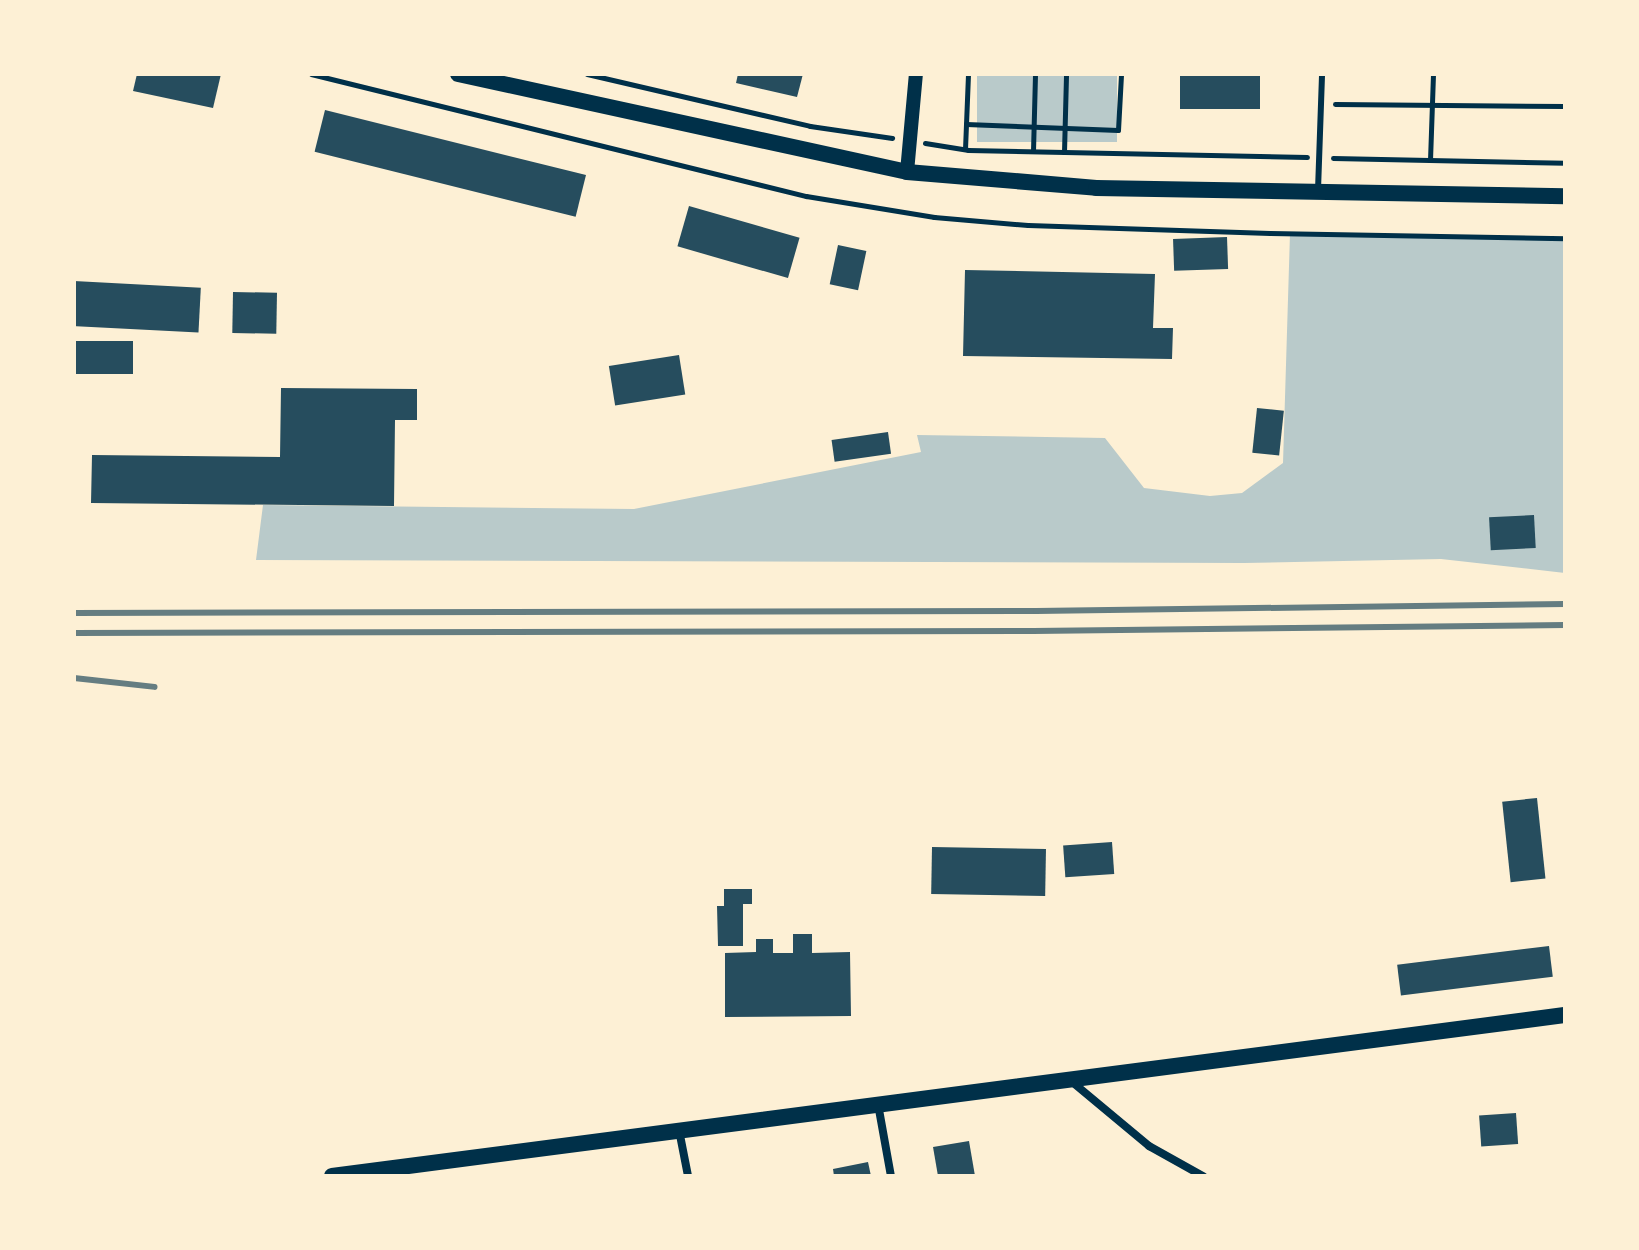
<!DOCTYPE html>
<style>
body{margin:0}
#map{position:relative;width:1639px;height:1250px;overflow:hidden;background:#fdf0d5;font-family:"Sofia Sans Condensed",sans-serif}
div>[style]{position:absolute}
.green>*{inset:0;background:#b9caca;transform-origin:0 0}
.building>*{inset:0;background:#264d5e;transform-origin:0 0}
.path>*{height:5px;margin:-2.5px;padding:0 2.5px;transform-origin:2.5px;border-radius:2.5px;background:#003049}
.service>*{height:6px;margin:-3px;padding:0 3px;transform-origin:3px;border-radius:3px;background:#003049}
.minor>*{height:8px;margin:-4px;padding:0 4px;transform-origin:4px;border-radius:4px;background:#003049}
.tertiary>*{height:14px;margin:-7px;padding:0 7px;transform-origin:7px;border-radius:7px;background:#003049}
.secondary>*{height:16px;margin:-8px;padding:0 8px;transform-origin:8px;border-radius:8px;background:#003049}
.rail>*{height:6px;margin:-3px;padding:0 3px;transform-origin:3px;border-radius:3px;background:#657d81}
span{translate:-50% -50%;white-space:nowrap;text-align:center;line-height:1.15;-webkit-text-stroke:7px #fdf0d5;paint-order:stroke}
.frame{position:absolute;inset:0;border:76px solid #fdf0d5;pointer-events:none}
</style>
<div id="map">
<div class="green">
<i style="left:977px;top:74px;width:140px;height:68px"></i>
<i style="clip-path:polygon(1290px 233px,1565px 237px,1565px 573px,1441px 559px,1244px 563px,256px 560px,263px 505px,634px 509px,921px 452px,917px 435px,1105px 438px,1144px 488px,1210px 496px,1242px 493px,1283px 463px)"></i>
</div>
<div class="building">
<i style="clip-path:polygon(137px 74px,221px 74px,213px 108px,133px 91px)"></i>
<i style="clip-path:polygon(738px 74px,803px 74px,797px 97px,736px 83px)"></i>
<i style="left:1180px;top:74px;width:80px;height:35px"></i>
<i style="left:325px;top:110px;width:269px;height:43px;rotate:14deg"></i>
<i style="left:689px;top:206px;width:115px;height:42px;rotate:16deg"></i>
<i style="left:1227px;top:237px;width:32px;height:54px;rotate:88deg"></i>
<i style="left:838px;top:245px;width:29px;height:40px;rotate:12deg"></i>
<i style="clip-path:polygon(965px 270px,1155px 274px,1153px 328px,1173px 328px,1172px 359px,963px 356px)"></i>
<i style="left:74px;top:281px;width:127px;height:45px;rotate:3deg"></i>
<i style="left:233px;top:292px;width:44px;height:41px;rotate:1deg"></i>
<i style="left:133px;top:341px;width:33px;height:59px;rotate:90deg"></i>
<i style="left:679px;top:355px;width:40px;height:71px;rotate:81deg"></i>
<i style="clip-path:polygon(281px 388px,417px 389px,417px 420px,395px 420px,394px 506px,91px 503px,92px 455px,280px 457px)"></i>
<i style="left:1257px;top:408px;width:27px;height:45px;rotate:6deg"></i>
<i style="left:888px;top:432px;width:22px;height:57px;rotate:82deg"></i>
<i style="left:1534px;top:515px;width:33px;height:45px;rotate:87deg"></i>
<i style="left:1537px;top:798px;width:81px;height:35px;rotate:84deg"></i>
<i style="left:1112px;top:842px;width:32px;height:49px;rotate:86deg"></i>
<i style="left:932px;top:847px;width:114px;height:47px;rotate:1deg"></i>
<i style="clip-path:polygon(724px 889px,752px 889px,752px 904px,743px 904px,743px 946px,718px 946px,717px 906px,724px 906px)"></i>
<i style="clip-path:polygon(793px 934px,812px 934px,812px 953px,850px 952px,851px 1016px,725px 1017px,725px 953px,756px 952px,756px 939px,773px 939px,773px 953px,793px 953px)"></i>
<i style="left:1549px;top:946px;width:31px;height:153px;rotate:83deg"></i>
<i style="left:1516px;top:1113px;width:31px;height:37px;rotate:86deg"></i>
<i style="clip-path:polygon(969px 1141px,975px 1176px,938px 1176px,933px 1147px)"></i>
<i style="clip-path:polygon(868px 1162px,871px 1176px,834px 1176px,833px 1169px)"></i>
</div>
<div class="path">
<i style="left:311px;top:74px;width:510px;rotate:13.85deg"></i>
<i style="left:806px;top:196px;width:130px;rotate:9.3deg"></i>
<i style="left:934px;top:217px;width:94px;rotate:4.9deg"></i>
<i style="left:1028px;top:225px;width:242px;rotate:1.9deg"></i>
<i style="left:1270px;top:233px;width:295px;rotate:1deg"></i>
<i style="left:587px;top:74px;width:229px;rotate:13.1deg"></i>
<i style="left:810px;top:126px;width:83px;rotate:8.3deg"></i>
<i style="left:1335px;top:104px;width:230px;rotate:0.5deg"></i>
<i style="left:966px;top:124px;width:152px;rotate:2.3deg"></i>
<i style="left:1118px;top:130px;width:56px;rotate:-86.9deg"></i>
<i style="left:925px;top:143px;width:44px;rotate:9.2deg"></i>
<i style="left:968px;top:150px;width:339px;rotate:1.2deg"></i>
<i style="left:965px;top:149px;width:75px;rotate:-87.7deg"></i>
<i style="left:1033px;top:151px;width:77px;rotate:-88.5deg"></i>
<i style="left:1064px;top:152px;width:78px;rotate:-88.5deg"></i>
<i style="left:1333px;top:158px;width:232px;rotate:1.2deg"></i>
<i style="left:1430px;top:160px;width:86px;rotate:-88deg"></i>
</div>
<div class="service">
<i style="left:1318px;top:190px;width:116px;rotate:-88deg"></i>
</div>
<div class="minor">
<i style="left:1071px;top:1081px;width:102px;rotate:39.8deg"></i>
<i style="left:1149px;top:1146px;width:62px;rotate:29.1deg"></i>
<i style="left:878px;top:1104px;width:73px;rotate:79.8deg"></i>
<i style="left:679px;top:1130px;width:47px;rotate:78.9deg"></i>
</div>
<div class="tertiary">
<i style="left:907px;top:172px;width:98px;rotate:-84.8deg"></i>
</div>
<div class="secondary">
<i style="left:458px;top:74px;width:460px;rotate:12.3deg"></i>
<i style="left:907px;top:172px;width:190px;rotate:4.8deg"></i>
<i style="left:1096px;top:188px;width:469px;rotate:1deg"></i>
<i style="left:332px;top:1176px;width:1243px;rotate:-7.44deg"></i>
</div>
<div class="rail">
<i style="left:74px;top:613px;width:962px;rotate:-0.12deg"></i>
<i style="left:1036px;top:611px;width:529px;rotate:-0.76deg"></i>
<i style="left:74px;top:633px;width:959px;rotate:-0.12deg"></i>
<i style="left:1033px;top:631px;width:532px;rotate:-0.65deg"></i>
<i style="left:74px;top:678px;width:81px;rotate:6.3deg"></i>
</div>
<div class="frame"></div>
</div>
